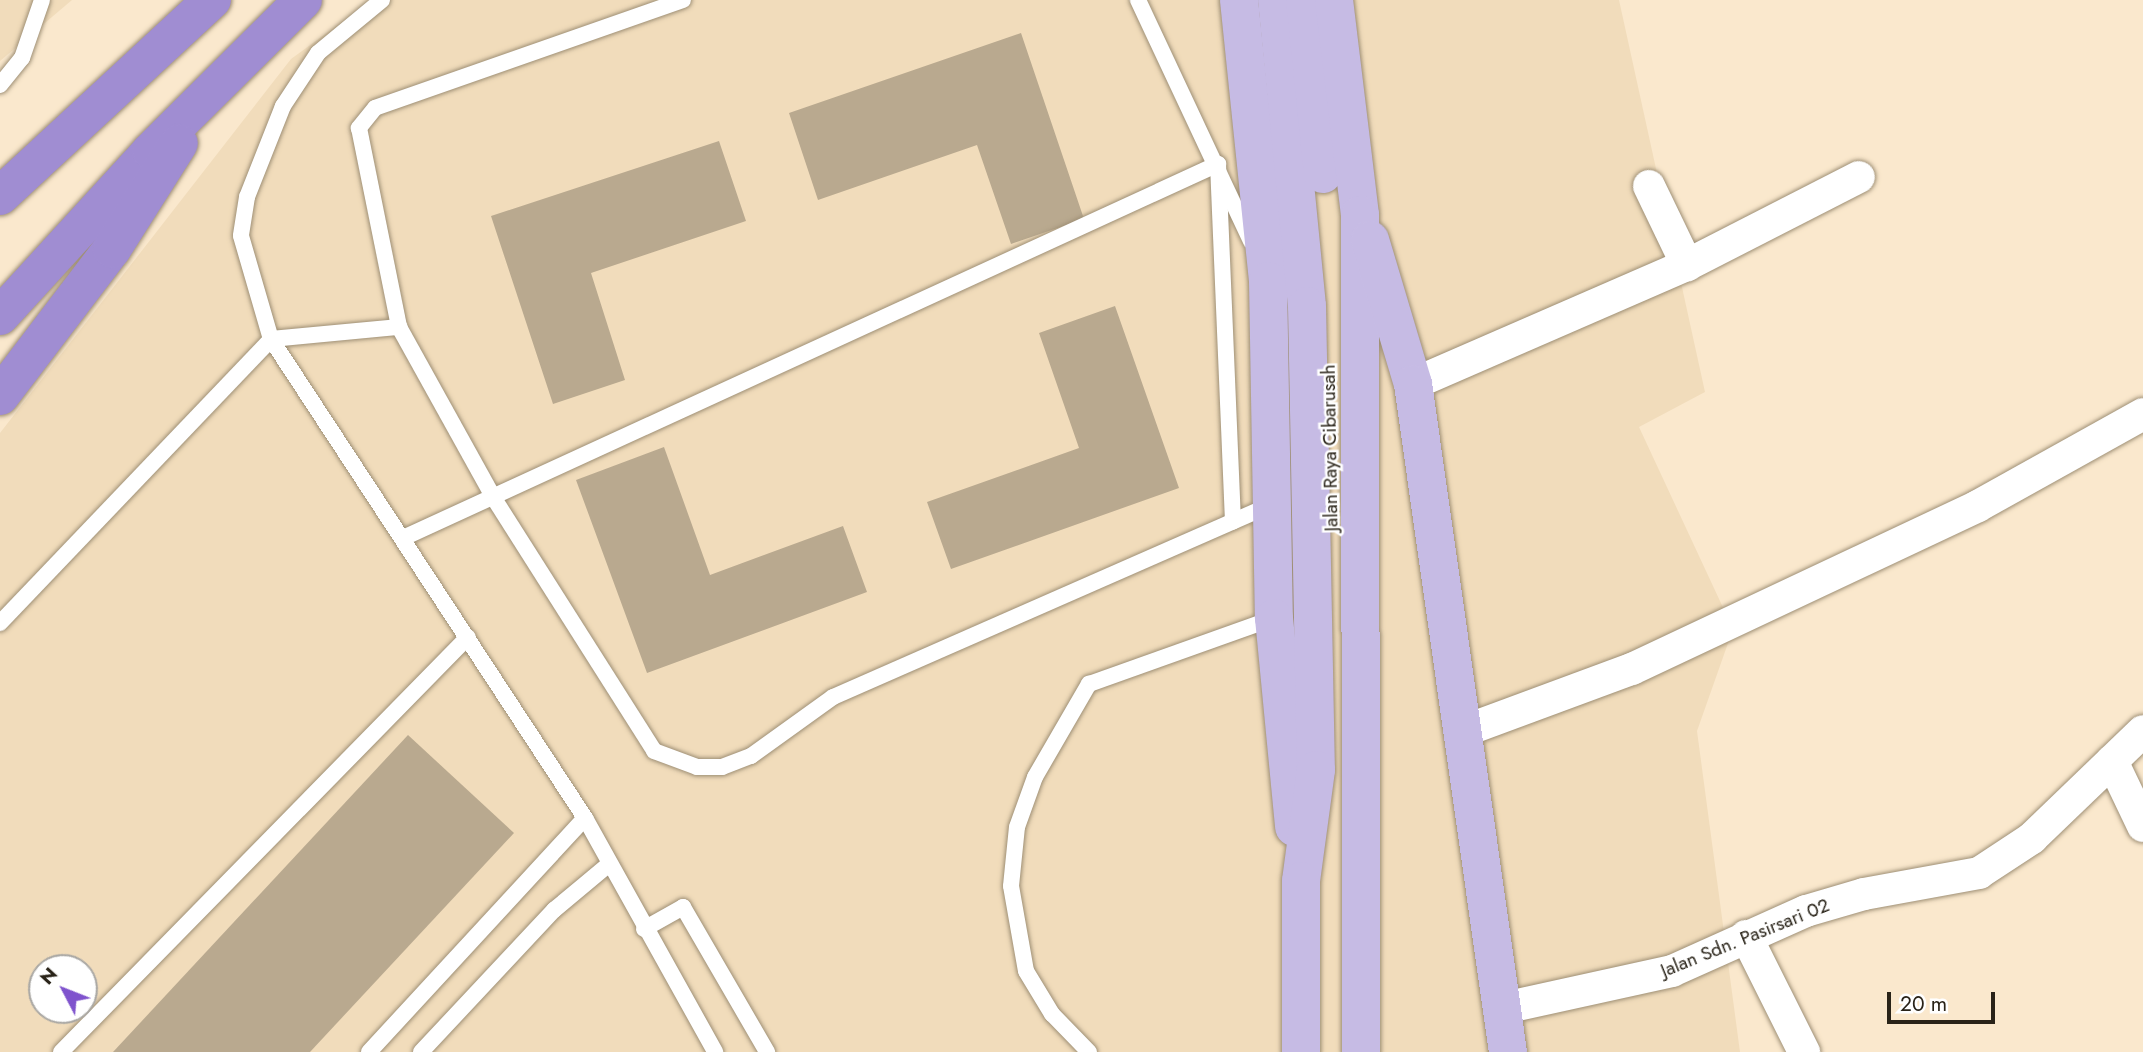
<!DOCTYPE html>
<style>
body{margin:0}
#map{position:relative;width:2143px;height:1052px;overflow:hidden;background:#fae8cd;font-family:Jost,sans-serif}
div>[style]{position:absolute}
.built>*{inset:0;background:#f1dcbb}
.building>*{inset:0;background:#b9a98f}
.roads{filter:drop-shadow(0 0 2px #9e8f75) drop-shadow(0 0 2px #9e8f75)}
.lane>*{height:16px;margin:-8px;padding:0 8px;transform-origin:8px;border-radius:8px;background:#fff}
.street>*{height:32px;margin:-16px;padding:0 16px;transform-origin:16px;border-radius:16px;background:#fff}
.primary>*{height:38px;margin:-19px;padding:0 19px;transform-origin:19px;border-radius:19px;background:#c6bbe4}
.highway>*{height:38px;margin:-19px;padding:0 19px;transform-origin:19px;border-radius:19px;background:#a08dd2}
span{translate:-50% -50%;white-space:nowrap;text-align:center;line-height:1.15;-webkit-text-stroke:5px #fff;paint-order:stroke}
.street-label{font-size:19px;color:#292318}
.north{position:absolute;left:28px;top:954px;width:70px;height:70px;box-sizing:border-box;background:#fff;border:2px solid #a9a7a3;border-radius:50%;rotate:312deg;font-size:19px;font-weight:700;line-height:28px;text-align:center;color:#292318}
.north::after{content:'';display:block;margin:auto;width:24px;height:32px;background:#7f53cd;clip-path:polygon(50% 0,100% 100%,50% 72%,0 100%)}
.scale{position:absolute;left:1887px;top:992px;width:108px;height:32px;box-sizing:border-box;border:4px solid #292318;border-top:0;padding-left:9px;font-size:21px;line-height:24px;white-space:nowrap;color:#292318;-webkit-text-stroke:5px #fff;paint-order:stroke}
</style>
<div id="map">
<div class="built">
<i style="clip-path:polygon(0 0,72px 0,0 61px)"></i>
<i style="clip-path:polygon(evenodd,372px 0,1619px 0,1705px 392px,1639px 427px,1733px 629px,1697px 731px,1740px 1052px,0 1052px,0 433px,291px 59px,372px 0,42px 968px,84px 968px,84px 1010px,42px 1010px,42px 968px)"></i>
</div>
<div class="building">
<i style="clip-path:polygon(1021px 33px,1084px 219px,1011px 244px,977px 145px,818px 200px,789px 113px)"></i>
<i style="clip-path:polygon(719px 141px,746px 221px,591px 273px,625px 380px,553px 404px,491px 216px)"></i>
<i style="clip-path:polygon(1115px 306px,1179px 488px,951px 569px,927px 502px,1079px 448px,1039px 333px)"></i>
<i style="clip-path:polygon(664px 447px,710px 575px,843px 526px,867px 592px,647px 673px,576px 480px)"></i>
<i style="clip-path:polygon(408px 735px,514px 833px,310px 1052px,113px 1052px)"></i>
</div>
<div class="roads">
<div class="lane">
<i style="left:382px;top:0;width:83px;rotate:140.4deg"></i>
<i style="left:318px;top:53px;width:64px;rotate:123.4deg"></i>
<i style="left:283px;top:106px;width:98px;rotate:111.6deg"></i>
<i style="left:247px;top:197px;width:39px;rotate:99deg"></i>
<i style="left:241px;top:236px;width:107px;rotate:73.8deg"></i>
<i style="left:271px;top:339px;width:573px;rotate:56.75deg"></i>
<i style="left:585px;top:818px;width:268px;rotate:60.9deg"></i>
<i style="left:683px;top:0;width:326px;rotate:160.7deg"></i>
<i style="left:375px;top:108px;width:26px;rotate:129deg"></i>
<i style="left:359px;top:128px;width:203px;rotate:78.6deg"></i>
<i style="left:399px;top:327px;width:198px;rotate:61deg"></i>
<i style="left:495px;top:500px;width:297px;rotate:57.6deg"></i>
<i style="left:654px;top:751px;width:46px;rotate:20.4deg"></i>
<i style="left:697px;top:767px;width:25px"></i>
<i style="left:722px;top:767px;width:31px;rotate:-21deg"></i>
<i style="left:751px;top:756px;width:101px;rotate:-35.7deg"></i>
<i style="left:833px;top:697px;width:480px;rotate:-23.7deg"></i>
<i style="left:1138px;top:0;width:266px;rotate:64.9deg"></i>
<i style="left:0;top:85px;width:35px;rotate:-51deg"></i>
<i style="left:22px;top:58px;width:61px;rotate:-71deg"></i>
<i style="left:403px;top:538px;width:897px;rotate:-24.65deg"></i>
<i style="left:1218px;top:164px;width:358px;rotate:87.6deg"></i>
<i style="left:0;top:623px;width:393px;rotate:-46.3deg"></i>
<i style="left:271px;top:339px;width:129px;rotate:-5.4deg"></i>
<i style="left:644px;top:929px;width:45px;rotate:-29.4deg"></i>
<i style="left:683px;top:907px;width:168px;rotate:59.9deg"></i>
<i style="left:61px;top:1052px;width:581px;rotate:-45.56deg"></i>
<i style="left:369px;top:1052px;width:318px;rotate:-47.3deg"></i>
<i style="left:421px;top:1052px;width:195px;rotate:-46.9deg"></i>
<i style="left:554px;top:910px;width:70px;rotate:-39.8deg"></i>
<i style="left:1089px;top:1052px;width:53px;rotate:-134.2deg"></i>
<i style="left:1052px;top:1014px;width:50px;rotate:-121.2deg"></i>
<i style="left:1026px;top:971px;width:86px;rotate:-100deg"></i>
<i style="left:1011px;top:886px;width:59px;rotate:-84.2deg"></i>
<i style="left:1017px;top:827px;width:53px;rotate:-70.2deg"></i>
<i style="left:1035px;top:777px;width:108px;rotate:-59.9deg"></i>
<i style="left:1089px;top:684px;width:196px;rotate:-19.6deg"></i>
</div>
<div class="street">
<i style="left:1649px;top:186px;width:88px;rotate:64.3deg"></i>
<i style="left:1413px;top:384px;width:299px;rotate:-23.5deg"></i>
<i style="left:1687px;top:265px;width:193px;rotate:-27.1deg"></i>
<i style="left:1464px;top:731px;width:179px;rotate:-20.3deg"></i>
<i style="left:1632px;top:669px;width:382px;rotate:-25.2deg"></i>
<i style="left:1978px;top:506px;width:189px;rotate:-29.1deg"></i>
<i style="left:2112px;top:761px;width:72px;rotate:64.5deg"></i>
<i style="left:1746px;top:936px;width:130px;rotate:63.4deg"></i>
<i style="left:1504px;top:1008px;width:172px;rotate:-12.4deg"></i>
<i style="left:1672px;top:971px;width:147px;rotate:-24.1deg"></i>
<i style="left:1806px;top:911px;width:60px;rotate:-16.3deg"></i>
<i style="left:1864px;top:894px;width:117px;rotate:-10.3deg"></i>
<i style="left:1979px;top:873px;width:64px;rotate:-33.4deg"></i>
<i style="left:2032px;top:838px;width:154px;rotate:-43.9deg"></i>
</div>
<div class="primary">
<i style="left:1239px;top:0;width:282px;rotate:84.1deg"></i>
<i style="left:1268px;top:281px;width:337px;rotate:89deg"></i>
<i style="left:1274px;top:618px;width:210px;rotate:84.5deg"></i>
<i style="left:1277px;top:0;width:307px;rotate:84.4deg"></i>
<i style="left:1307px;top:306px;width:464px;rotate:88.9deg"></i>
<i style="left:1316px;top:770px;width:112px;rotate:97.7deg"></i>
<i style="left:1301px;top:881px;width:171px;rotate:90deg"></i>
<i style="left:1305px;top:0;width:175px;rotate:84.1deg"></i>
<i style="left:1334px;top:0;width:217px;rotate:83.1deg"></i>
<i style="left:1360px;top:215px;width:837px;rotate:89.93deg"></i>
<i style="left:1370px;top:240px;width:150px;rotate:73.4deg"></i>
<i style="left:1413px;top:384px;width:675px;rotate:81.91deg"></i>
</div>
<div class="highway">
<i style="left:0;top:196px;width:289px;rotate:-42.8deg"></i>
<i style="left:0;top:316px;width:224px;rotate:-47.5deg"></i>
<i style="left:151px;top:151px;width:214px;rotate:-44.8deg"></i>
<i style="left:0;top:396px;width:185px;rotate:-52.7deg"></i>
<i style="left:112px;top:249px;width:125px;rotate:-57.7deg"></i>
</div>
</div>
<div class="street-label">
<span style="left:1330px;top:448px;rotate:-91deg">Jalan Raya Cibarusah</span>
<span style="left:1745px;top:938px;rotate:-22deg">Jalan Sdn. Pasirsari 02</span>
</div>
<div class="north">N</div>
<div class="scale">20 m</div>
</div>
